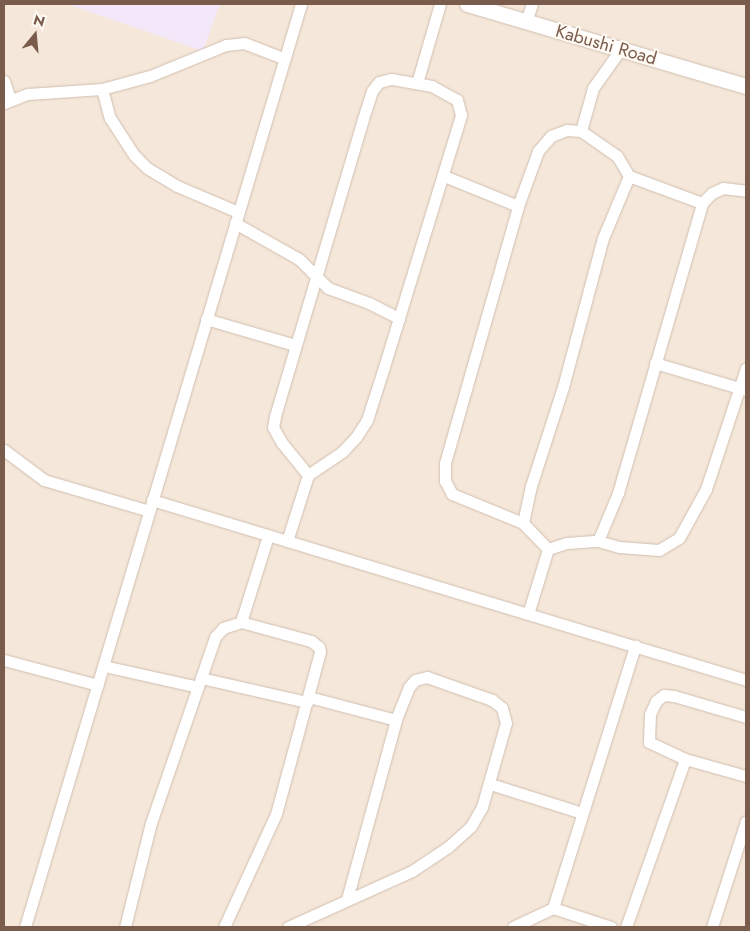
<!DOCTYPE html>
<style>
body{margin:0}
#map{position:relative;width:750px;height:931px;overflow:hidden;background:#fdf6ec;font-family:Jost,sans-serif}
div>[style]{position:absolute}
.residential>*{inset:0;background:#f5e8da;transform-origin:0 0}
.education>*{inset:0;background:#f3e8fa}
.roads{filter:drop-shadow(0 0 1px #d1beb0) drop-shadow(0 0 1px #d1beb0)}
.minor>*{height:11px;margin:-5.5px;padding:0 5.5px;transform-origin:5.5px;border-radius:5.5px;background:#fff}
.secondary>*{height:15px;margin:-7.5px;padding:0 7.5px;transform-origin:7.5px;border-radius:7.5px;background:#fff}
span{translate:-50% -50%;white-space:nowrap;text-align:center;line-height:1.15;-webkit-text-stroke:4px #fffaf3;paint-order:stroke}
.street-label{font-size:18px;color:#7a5c4d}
.frame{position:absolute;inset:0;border:5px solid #7a5c4d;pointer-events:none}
.north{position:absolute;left:10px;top:10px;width:50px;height:50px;-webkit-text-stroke:4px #fffaf3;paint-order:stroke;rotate:17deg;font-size:14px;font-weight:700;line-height:20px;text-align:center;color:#7a5c4d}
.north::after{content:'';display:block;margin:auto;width:18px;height:22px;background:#7a5c4d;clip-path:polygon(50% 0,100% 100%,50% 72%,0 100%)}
</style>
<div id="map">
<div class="residential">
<i style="left:4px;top:4px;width:742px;height:923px"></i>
</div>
<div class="education">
<i style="clip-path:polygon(67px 4px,220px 4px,203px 51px)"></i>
</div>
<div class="roads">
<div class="minor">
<i style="left:526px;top:22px;width:19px;rotate:-72deg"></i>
<i style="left:4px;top:81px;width:18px;rotate:71deg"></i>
<i style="left:417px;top:83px;width:82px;rotate:-73.8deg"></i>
<i style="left:102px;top:89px;width:30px;rotate:75deg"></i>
<i style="left:110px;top:118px;width:44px;rotate:57deg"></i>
<i style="left:134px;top:155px;width:18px;rotate:45deg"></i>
<i style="left:147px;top:168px;width:35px;rotate:31deg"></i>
<i style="left:177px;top:186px;width:66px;rotate:23.1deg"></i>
<i style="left:4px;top:103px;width:26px;rotate:-21deg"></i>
<i style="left:28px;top:94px;width:74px;rotate:-3.9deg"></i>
<i style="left:102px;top:89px;width:50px;rotate:-15.2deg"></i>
<i style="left:150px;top:76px;width:82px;rotate:-22.2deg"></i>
<i style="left:226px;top:45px;width:18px;rotate:-6deg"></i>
<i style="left:244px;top:43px;width:42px;rotate:21deg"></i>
<i style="left:581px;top:131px;width:45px;rotate:-74.4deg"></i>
<i style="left:593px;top:88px;width:47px;rotate:-54.6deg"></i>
<i style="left:444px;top:176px;width:80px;rotate:22.1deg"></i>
<i style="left:235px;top:223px;width:73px;rotate:29.4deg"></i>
<i style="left:299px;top:259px;width:41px;rotate:45deg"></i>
<i style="left:328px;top:288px;width:44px;rotate:20.1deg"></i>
<i style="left:369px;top:303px;width:34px;rotate:27deg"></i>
<i style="left:206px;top:319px;width:93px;rotate:16.3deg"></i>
<i style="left:655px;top:363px;width:95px;rotate:16.5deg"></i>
<i style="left:4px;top:450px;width:50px;rotate:36.9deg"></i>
<i style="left:44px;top:480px;width:109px;rotate:16.4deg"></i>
<i style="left:152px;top:500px;width:621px;rotate:16.86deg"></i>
<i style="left:523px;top:523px;width:38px;rotate:-78deg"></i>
<i style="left:531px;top:486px;width:104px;rotate:-72.1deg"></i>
<i style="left:563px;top:387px;width:154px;rotate:-75deg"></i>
<i style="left:603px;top:238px;width:67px;rotate:-67.2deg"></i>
<i style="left:287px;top:541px;width:69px;rotate:-72.3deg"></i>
<i style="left:308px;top:475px;width:41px;rotate:-34.1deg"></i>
<i style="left:342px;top:452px;width:21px;rotate:-47deg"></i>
<i style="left:356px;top:437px;width:20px;rotate:-57deg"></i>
<i style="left:367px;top:420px;width:56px;rotate:-72.2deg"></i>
<i style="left:384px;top:367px;width:264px;rotate:-73deg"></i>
<i style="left:461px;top:115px;width:16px;rotate:-105deg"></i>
<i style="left:457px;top:100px;width:29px;rotate:-151deg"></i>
<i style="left:432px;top:86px;width:42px;rotate:-170.3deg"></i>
<i style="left:391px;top:79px;width:12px;rotate:166deg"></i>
<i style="left:379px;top:82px;width:11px;rotate:128deg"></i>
<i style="left:372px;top:91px;width:29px;rotate:108deg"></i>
<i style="left:363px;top:119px;width:311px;rotate:106.5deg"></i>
<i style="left:275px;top:417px;width:10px;rotate:101deg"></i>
<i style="left:273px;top:427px;width:18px;rotate:61deg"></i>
<i style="left:282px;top:443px;width:41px;rotate:50.9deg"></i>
<i style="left:598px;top:541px;width:52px;rotate:-67.4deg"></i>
<i style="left:618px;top:493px;width:302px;rotate:-73.8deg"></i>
<i style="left:702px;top:203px;width:14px;rotate:-45deg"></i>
<i style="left:712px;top:193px;width:12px;rotate:-24deg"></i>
<i style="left:723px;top:188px;width:23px;rotate:7deg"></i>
<i style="left:548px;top:549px;width:20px;rotate:-18deg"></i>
<i style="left:567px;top:543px;width:31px;rotate:-4deg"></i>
<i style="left:598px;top:541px;width:22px;rotate:16deg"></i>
<i style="left:619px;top:547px;width:40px;rotate:4.3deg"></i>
<i style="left:659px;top:550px;width:23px;rotate:-31deg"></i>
<i style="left:679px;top:538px;width:56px;rotate:-61.1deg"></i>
<i style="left:706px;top:489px;width:127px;rotate:-71.7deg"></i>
<i style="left:528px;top:614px;width:68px;rotate:-72.9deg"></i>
<i style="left:548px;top:549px;width:36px;rotate:-134deg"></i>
<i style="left:523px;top:523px;width:77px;rotate:-157.8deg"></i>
<i style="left:452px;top:494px;width:15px;rotate:-118deg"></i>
<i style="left:445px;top:481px;width:18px;rotate:-90deg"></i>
<i style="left:445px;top:463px;width:267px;rotate:-74.1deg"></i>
<i style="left:518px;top:206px;width:59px;rotate:-70deg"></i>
<i style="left:538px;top:151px;width:20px;rotate:-49deg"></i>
<i style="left:551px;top:136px;width:17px;rotate:-21deg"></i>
<i style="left:567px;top:130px;width:14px;rotate:4deg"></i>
<i style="left:581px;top:131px;width:44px;rotate:34.8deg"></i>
<i style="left:617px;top:156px;width:23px;rotate:59deg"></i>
<i style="left:629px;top:176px;width:78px;rotate:20.3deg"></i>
<i style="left:241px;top:622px;width:90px;rotate:-72.6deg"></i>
<i style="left:4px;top:660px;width:97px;rotate:14.9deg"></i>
<i style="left:104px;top:666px;width:96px;rotate:12.6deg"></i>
<i style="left:201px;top:678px;width:109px;rotate:12.8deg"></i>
<i style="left:309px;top:697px;width:90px;rotate:14.8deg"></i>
<i style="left:685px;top:759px;width:40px;rotate:-155deg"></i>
<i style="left:649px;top:742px;width:28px;rotate:-88deg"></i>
<i style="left:650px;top:714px;width:14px;rotate:-65deg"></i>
<i style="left:656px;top:701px;width:10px;rotate:-37deg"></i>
<i style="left:664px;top:695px;width:10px;rotate:6deg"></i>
<i style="left:674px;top:696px;width:75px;rotate:16.3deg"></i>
<i style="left:490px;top:784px;width:96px;rotate:17.5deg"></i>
<i style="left:553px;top:908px;width:275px;rotate:-72.6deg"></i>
<i style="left:25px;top:927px;width:963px;rotate:-73.35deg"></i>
<i style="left:125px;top:927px;width:107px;rotate:-76deg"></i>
<i style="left:151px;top:823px;width:197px;rotate:-71deg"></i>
<i style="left:215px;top:637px;width:12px;rotate:-48deg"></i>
<i style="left:223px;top:628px;width:19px;rotate:-18deg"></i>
<i style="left:241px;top:622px;width:73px;rotate:15.2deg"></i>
<i style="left:311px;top:641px;width:10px;rotate:37deg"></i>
<i style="left:319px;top:647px;width:5px;rotate:79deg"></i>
<i style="left:320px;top:652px;width:168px;rotate:105.2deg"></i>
<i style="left:276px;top:814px;width:124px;rotate:114.7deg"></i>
<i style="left:288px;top:927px;width:136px;rotate:-24.3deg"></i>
<i style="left:412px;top:871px;width:43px;rotate:-33.7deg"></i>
<i style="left:448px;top:847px;width:31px;rotate:-42deg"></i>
<i style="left:471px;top:826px;width:22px;rotate:-60deg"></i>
<i style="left:482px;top:807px;width:87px;rotate:-74.1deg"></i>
<i style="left:506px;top:723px;width:16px;rotate:-105deg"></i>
<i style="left:502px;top:708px;width:13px;rotate:-141deg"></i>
<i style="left:492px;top:700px;width:69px;rotate:-160.5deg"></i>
<i style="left:427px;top:677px;width:12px;rotate:166deg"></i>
<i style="left:415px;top:680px;width:9px;rotate:131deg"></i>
<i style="left:409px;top:687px;width:35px;rotate:112deg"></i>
<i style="left:396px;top:720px;width:186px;rotate:105.3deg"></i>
<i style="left:513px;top:927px;width:44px;rotate:-25.4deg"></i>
<i style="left:553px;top:908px;width:61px;rotate:18.1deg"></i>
<i style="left:626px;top:927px;width:178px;rotate:-70.6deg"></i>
<i style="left:685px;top:759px;width:63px;rotate:15.6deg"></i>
<i style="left:712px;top:927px;width:111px;rotate:-72.2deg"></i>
</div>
<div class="secondary">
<i style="left:467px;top:4px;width:291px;rotate:16.4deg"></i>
</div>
</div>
<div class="street-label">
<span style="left:606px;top:45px;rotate:16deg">Kabushi Road</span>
</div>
<div class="frame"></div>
<div class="north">N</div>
</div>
